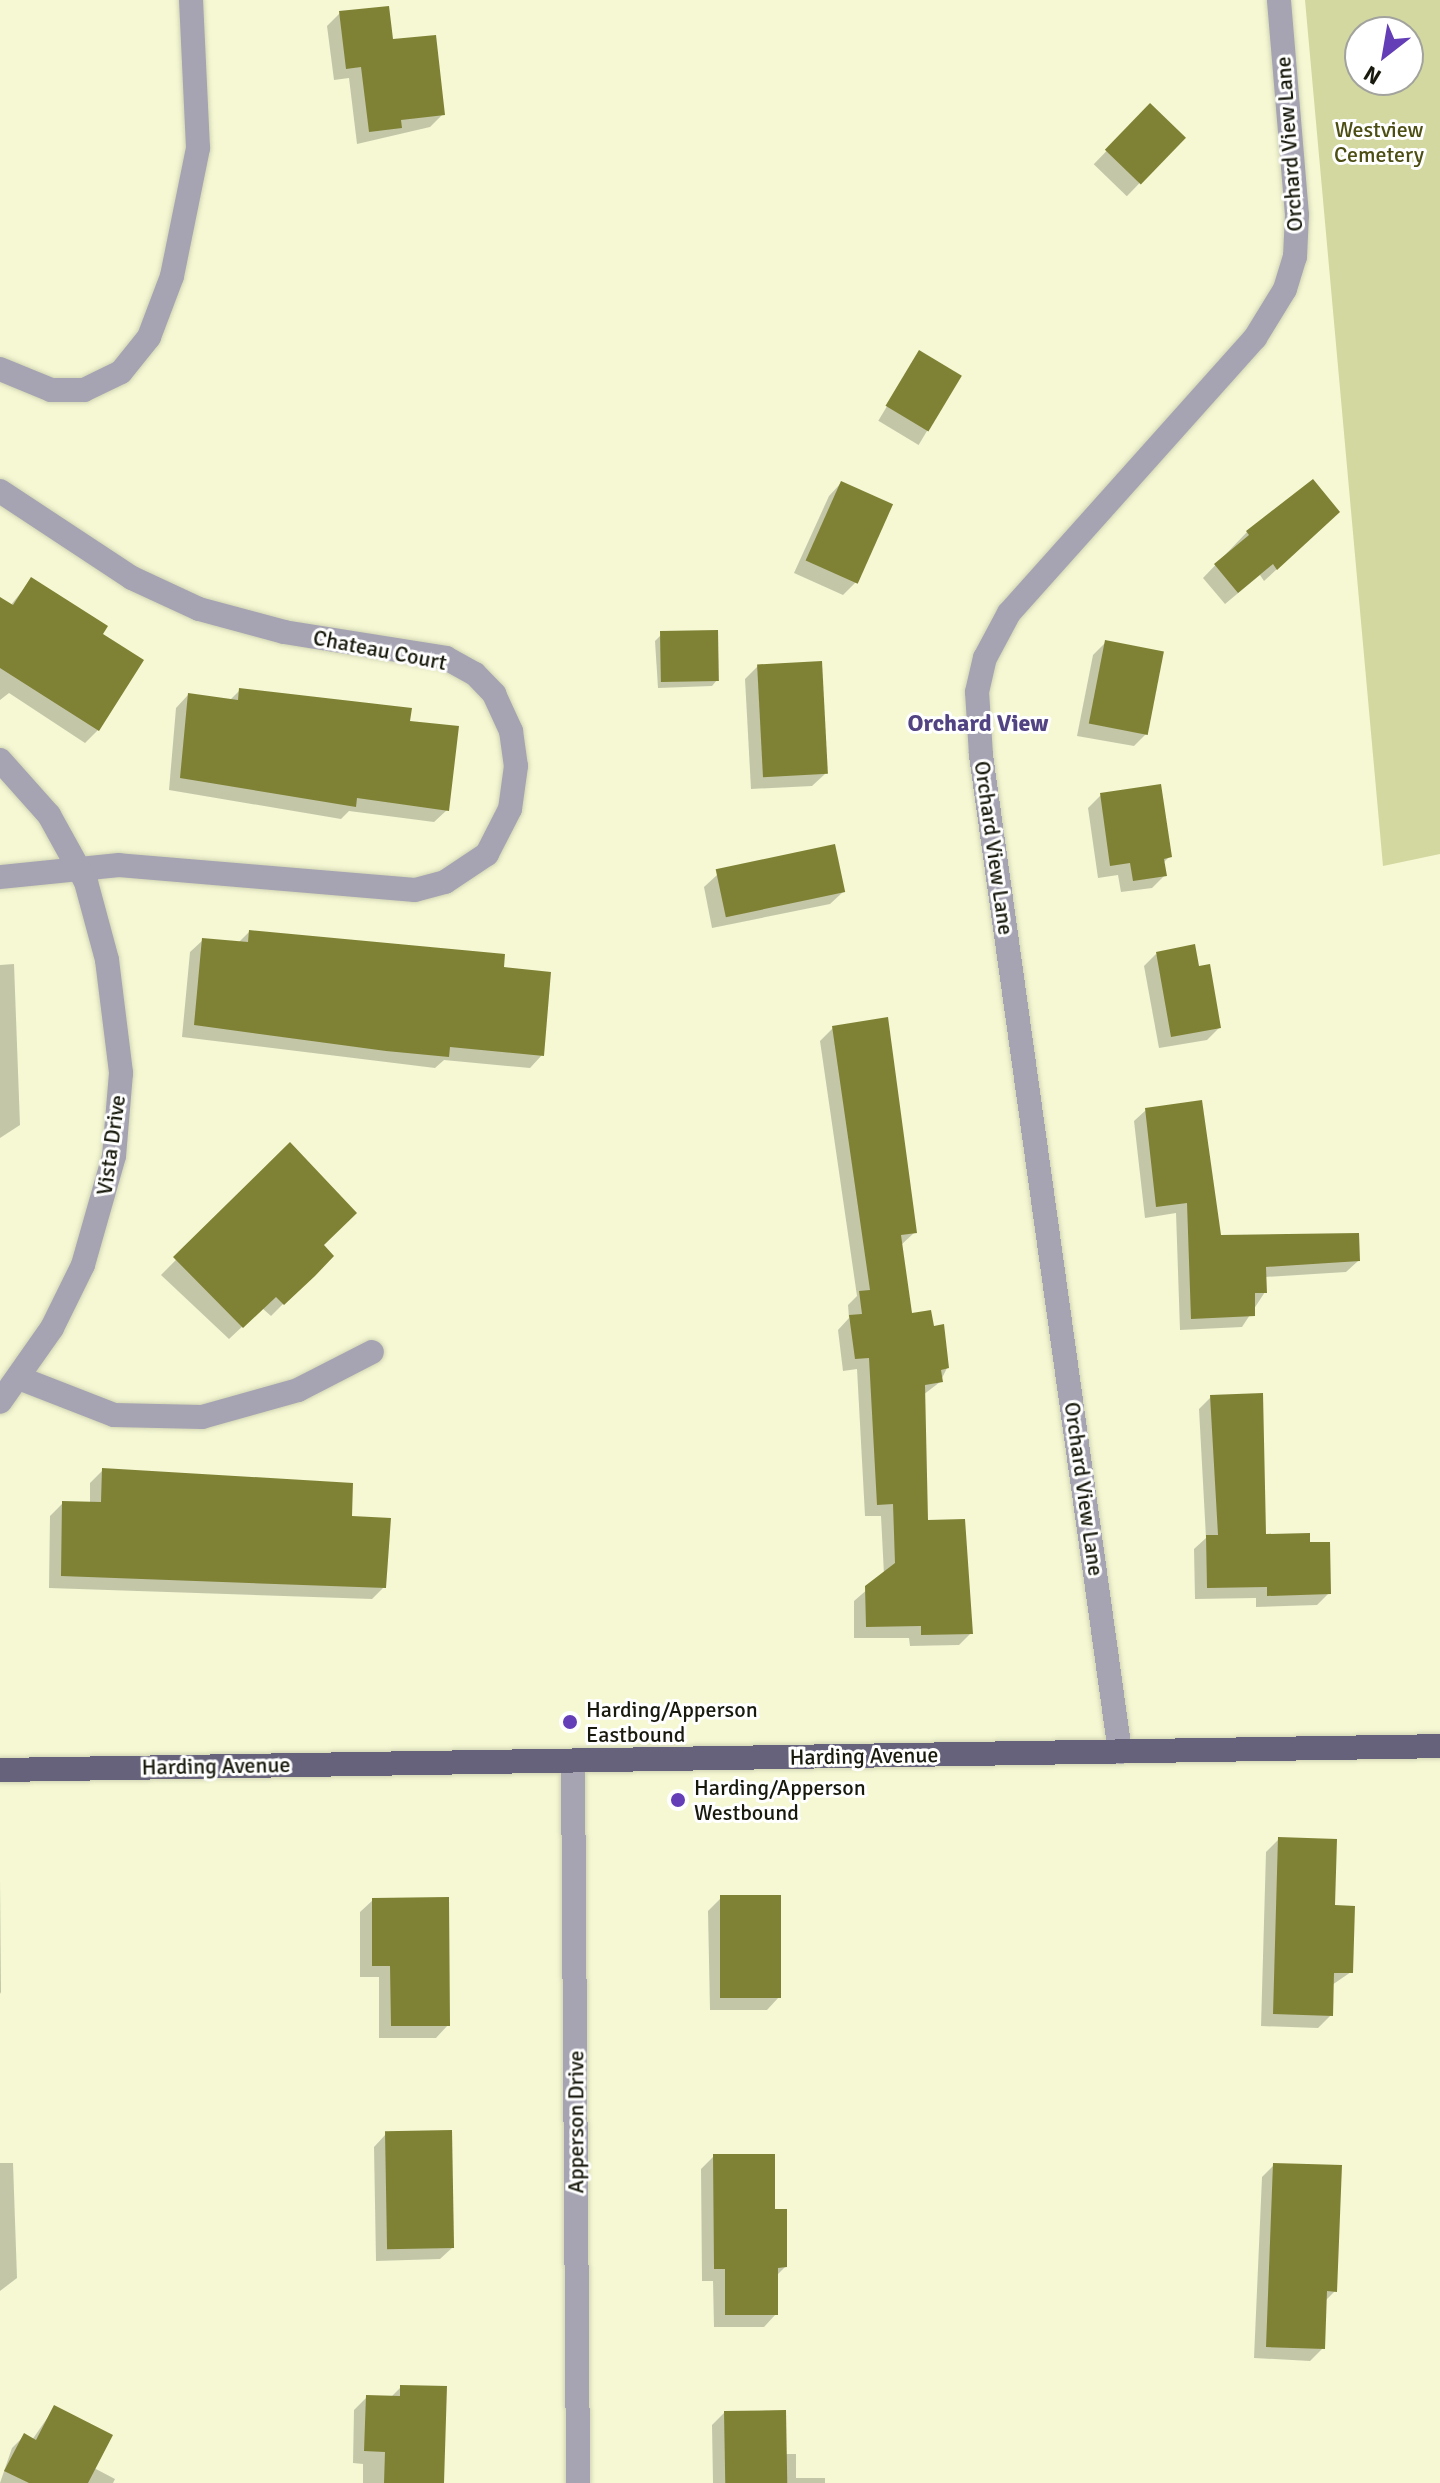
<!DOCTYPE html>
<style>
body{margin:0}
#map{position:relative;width:1440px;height:2483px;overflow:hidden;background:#f5f8d3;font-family:Signika,sans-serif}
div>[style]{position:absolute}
.green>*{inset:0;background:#d3d8a0}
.shadow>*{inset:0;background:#0003;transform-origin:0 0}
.building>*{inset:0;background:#7f8235;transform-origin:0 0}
.roads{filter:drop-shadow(0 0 2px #d2d4b3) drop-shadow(0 0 2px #d2d4b3)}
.minor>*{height:24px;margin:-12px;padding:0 12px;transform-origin:12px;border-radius:12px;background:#a6a4b3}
.major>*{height:24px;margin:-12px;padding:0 12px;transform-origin:12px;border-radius:12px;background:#66627c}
.dots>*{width:22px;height:22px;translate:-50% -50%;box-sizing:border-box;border:4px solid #fff;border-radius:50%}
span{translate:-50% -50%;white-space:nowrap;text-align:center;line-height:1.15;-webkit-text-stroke:6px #fff;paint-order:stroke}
.park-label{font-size:22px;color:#4c4e13}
.street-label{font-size:22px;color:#191a0d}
.poi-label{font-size:22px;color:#191a0d}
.left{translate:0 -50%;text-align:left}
.neighbourhood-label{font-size:24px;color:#524482;font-weight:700}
.north{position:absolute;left:1344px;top:16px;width:80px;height:80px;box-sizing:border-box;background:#fff;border:2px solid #a3a39e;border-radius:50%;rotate:211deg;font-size:22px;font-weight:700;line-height:32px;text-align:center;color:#191a0d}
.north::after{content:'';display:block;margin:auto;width:28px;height:36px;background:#633eb6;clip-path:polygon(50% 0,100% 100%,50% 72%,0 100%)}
</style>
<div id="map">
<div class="green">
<i style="clip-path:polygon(evenodd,1305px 0,1440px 0,1440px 854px,1383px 866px,1305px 0,1360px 32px,1408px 32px,1408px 80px,1360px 80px,1360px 32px)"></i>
</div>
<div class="shadow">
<i style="clip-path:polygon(340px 13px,391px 42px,443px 114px,430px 127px,357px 144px,349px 78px,334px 80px,327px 26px)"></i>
<i style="left:1150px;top:106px;width:46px;height:81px;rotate:44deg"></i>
<i style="left:919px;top:353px;width:47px;height:79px;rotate:31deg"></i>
<i style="clip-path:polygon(841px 483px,856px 582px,843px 595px,794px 573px,829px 496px)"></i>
<i style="clip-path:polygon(1325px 525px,1264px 581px,1260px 575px,1225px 604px,1203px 578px,1247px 532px)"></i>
<i style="clip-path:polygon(32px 579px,100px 634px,98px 730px,85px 743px,9px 693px,0 700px,0 599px,10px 606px)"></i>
<i style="clip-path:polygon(661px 635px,717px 680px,712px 686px,658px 688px,655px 641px)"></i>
<i style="clip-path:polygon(1106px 642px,1146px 734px,1134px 746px,1077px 736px,1093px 655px)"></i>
<i style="clip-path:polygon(758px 666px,825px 774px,812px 786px,751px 789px,745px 679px)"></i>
<i style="clip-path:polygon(240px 690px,408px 722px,447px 810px,434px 822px,349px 811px,341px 819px,169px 790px,176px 708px,188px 695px,229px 701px)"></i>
<i style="clip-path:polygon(1101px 795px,1169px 857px,1163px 863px,1165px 875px,1152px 888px,1121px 892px,1118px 875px,1098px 878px,1088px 808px)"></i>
<i style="clip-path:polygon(717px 875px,843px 892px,830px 904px,712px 928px,704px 887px)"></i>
<i style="clip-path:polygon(249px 932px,502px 969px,542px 1055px,530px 1068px,444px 1060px,435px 1068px,182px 1037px,190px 952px,203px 940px,238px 943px)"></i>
<i style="clip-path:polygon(1156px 954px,1219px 1028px,1207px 1040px,1159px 1048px,1144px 966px)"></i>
<i style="clip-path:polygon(14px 964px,20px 1125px,0 1138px,0 965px)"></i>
<i style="clip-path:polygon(833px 1028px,915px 1232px,901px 1245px,910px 1316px,947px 1368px,940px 1382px,923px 1395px,926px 1522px,971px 1633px,959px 1645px,910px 1646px,909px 1638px,854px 1638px,854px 1601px,884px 1575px,881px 1516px,865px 1516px,857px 1369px,843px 1371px,838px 1330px,849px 1318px,848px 1305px,857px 1296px,820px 1041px)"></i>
<i style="clip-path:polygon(1146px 1110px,1219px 1237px,1358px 1261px,1346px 1272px,1264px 1277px,1265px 1292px,1242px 1327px,1180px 1330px,1176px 1213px,1145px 1218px,1134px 1121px)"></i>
<i style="clip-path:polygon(290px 1145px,321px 1246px,331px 1256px,271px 1316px,262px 1308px,229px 1339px,161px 1275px)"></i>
<i style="clip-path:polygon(1211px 1397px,1264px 1536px,1308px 1544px,1329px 1593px,1317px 1605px,1256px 1607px,1256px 1598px,1195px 1599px,1194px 1549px,1206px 1538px,1199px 1409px)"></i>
<i style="clip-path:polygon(103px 1470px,384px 1587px,372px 1599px,49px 1588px,50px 1516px,63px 1503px,90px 1504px,90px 1483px)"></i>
<i style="clip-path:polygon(1279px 1839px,1333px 1907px,1351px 1972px,1332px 1985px,1331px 2015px,1318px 2028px,1261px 2026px,1266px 1852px)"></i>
<i style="clip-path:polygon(0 1879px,1px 1992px,0 1994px)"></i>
<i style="clip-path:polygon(721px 1898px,779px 1997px,767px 2010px,710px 2010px,708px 1911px)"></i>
<i style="clip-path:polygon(373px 1900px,448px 2025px,436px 2038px,379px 2038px,379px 1977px,360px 1977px,360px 1912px)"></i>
<i style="clip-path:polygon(386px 2134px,453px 2247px,440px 2259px,376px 2261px,374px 2147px)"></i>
<i style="clip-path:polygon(714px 2156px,773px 2211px,785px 2267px,776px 2276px,776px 2314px,764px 2327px,714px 2327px,713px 2281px,702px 2281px,701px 2169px)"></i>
<i style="clip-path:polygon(0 2163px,13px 2163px,17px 2278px,0 2291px)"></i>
<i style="clip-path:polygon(1274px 2165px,1335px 2291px,1325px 2301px,1323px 2348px,1310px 2361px,1254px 2358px,1262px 2177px)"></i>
<i style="clip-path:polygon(401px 2387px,442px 2483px,363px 2483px,363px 2464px,353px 2463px,354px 2410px,367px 2397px,390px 2398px)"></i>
<i style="clip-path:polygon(55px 2407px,94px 2468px,115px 2479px,113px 2483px,0 2483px,12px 2448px,24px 2436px,32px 2440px)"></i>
<i style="clip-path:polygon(724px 2413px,785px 2454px,796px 2454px,796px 2478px,825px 2478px,825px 2483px,713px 2483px,712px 2425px)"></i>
</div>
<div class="building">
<i style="clip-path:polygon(389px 6px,393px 39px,436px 35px,445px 115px,401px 120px,402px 128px,369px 132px,361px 67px,346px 69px,339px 11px)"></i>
<i style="left:1150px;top:103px;width:50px;height:65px;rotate:44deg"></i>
<i style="left:919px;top:350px;width:50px;height:65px;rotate:31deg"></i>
<i style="clip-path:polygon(1313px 479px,1340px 512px,1277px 570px,1273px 564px,1238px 593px,1214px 564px,1249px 535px,1246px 531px)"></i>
<i style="left:841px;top:481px;width:57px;height:87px;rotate:24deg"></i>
<i style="clip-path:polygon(31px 577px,108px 626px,103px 634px,144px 660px,99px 731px,0 668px,0 597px,13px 605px)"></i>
<i style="left:718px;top:630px;width:51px;height:58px;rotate:89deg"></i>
<i style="left:1105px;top:640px;width:60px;height:85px;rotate:11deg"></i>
<i style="left:822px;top:661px;width:113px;height:65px;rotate:87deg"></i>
<i style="clip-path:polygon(239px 688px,412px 708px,410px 721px,459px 726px,449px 811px,357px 798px,356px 807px,180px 778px,188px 693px,238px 700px)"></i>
<i style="clip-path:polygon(1161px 784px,1172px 857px,1164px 859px,1167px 876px,1133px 881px,1130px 863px,1110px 866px,1100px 793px)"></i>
<i style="left:835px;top:844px;width:49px;height:122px;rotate:78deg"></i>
<i style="clip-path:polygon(249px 930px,505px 954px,504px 967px,551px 972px,544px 1056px,450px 1047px,449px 1057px,386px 1051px,194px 1025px,202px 938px,248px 942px)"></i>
<i style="clip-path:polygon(1195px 944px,1199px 966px,1210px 964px,1221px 1028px,1171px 1037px,1156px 952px)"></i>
<i style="clip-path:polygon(888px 1017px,917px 1233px,901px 1235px,912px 1313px,931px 1310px,934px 1326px,944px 1324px,949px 1368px,941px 1370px,943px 1382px,925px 1385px,928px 1520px,965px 1519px,973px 1634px,921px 1635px,921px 1626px,866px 1627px,865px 1586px,895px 1563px,893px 1504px,877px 1505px,869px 1358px,855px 1359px,849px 1315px,862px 1314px,859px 1291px,870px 1290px,832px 1026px)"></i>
<i style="clip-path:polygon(1202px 1100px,1221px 1235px,1359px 1233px,1360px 1261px,1266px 1267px,1267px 1293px,1255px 1293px,1255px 1316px,1191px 1319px,1187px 1203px,1156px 1207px,1145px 1108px)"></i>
<i style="clip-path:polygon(290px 1142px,357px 1213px,324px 1245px,334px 1256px,315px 1276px,284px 1305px,276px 1297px,243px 1328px,173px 1257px)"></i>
<i style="clip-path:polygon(1263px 1393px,1266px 1534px,1310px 1533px,1310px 1542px,1330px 1542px,1331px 1594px,1267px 1596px,1267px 1587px,1207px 1588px,1206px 1535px,1218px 1535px,1210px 1395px)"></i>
<i style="clip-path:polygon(102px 1468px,353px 1483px,352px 1516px,391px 1518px,386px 1588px,61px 1576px,62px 1501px,101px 1502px)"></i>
<i style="clip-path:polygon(1278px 1837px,1337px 1839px,1335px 1905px,1355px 1906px,1353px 1973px,1334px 1973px,1333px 2016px,1273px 2014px)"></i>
<i style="left:781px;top:1895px;width:103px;height:61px;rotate:90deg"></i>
<i style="clip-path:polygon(449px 1897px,450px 2026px,391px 2026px,390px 1966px,372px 1966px,372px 1898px)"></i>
<i style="left:452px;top:2130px;width:118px;height:67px;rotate:89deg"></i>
<i style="clip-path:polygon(713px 2154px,775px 2154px,775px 2209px,787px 2209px,787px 2267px,778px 2268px,778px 2315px,725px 2315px,725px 2269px,714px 2269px)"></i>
<i style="clip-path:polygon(1273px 2163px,1342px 2165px,1337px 2292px,1327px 2291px,1325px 2349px,1266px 2347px)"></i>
<i style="clip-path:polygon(400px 2385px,447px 2386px,444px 2483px,384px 2483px,385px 2452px,364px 2451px,366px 2395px,400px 2396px)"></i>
<i style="clip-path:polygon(54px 2405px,113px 2435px,88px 2483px,29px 2483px,4px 2471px,24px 2433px,36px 2440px)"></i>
<i style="left:786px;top:2410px;width:73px;height:62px;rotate:89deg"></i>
</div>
<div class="roads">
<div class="minor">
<i style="left:0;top:369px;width:55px;rotate:22.4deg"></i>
<i style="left:51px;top:390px;width:33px"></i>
<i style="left:84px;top:390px;width:41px;rotate:-25.9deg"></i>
<i style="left:121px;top:372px;width:45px;rotate:-51.3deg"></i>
<i style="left:149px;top:337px;width:65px;rotate:-69.3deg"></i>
<i style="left:172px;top:276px;width:131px;rotate:-78.5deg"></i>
<i style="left:198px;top:148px;width:148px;rotate:-92.7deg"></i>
<i style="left:0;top:491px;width:158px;rotate:33.4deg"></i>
<i style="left:132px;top:578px;width:74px;rotate:24.8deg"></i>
<i style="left:199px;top:609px;width:88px;rotate:15.1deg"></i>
<i style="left:284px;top:632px;width:164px;rotate:9.1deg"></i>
<i style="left:446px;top:658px;width:33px;rotate:29deg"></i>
<i style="left:475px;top:674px;width:28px;rotate:46deg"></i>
<i style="left:494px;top:694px;width:41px;rotate:65.3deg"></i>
<i style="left:511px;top:731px;width:35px;rotate:82deg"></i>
<i style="left:516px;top:766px;width:43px;rotate:97.9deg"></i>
<i style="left:510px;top:809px;width:51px;rotate:117.1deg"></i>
<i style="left:487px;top:854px;width:50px;rotate:146.3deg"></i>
<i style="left:445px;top:882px;width:31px;rotate:165deg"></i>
<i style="left:415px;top:890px;width:297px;rotate:-175.2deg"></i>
<i style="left:119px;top:865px;width:120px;rotate:174.2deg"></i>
<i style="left:0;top:760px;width:74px;rotate:48.3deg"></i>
<i style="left:49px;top:815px;width:77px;rotate:61.1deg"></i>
<i style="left:86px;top:882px;width:81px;rotate:74.9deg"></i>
<i style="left:107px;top:960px;width:114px;rotate:82.9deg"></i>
<i style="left:121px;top:1073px;width:83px;rotate:94.8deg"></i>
<i style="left:114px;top:1156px;width:113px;rotate:105.9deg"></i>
<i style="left:83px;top:1265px;width:70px;rotate:116.2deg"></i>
<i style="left:52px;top:1328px;width:90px;rotate:125.1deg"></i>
<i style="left:19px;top:1378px;width:102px;rotate:21.3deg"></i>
<i style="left:114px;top:1415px;width:88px;rotate:1.3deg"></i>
<i style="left:202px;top:1417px;width:100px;rotate:-15.7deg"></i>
<i style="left:298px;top:1390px;width:83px;rotate:-27.2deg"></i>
<i style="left:1120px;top:1752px;width:1007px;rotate:-97.94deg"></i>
<i style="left:981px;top:755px;width:63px;rotate:-93.6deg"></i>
<i style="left:977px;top:692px;width:35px;rotate:-77deg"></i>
<i style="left:985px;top:658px;width:51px;rotate:-61.9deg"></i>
<i style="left:1009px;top:613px;width:369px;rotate:-48.2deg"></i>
<i style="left:1255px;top:338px;width:57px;rotate:-58.5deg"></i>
<i style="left:1285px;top:289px;width:34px;rotate:-73deg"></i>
<i style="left:1295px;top:257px;width:42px;rotate:-87.3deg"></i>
<i style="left:1297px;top:215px;width:216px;rotate:-94.8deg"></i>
<i style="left:573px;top:1761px;width:722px;rotate:89.6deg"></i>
</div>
<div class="major">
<i style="left:0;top:1770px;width:1440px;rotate:-0.95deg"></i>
</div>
</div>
<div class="dots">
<i style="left:570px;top:1722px;background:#633eb6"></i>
<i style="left:678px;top:1800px;background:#633eb6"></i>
</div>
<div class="park-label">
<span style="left:1379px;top:142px">Westview<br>Cemetery</span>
</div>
<div class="street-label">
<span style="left:1289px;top:144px;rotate:-94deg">Orchard View Lane</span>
<span style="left:380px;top:650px;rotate:11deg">Chateau Court</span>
<span style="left:994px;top:848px;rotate:82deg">Orchard View Lane</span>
<span style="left:111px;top:1145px;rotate:-82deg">Vista Drive</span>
<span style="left:1084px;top:1489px;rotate:82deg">Orchard View Lane</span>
<span style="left:864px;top:1756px;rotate:-1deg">Harding Avenue</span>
<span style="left:216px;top:1766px;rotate:-1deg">Harding Avenue</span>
<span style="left:576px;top:2122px;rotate:-90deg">Apperson Drive</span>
</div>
<div class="poi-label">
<span class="left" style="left:586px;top:1722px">Harding/Apperson<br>Eastbound</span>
<span class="left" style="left:694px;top:1800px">Harding/Apperson<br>Westbound</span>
</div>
<div class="neighbourhood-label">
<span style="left:978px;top:724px">Orchard View</span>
</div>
<div class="north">N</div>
</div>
